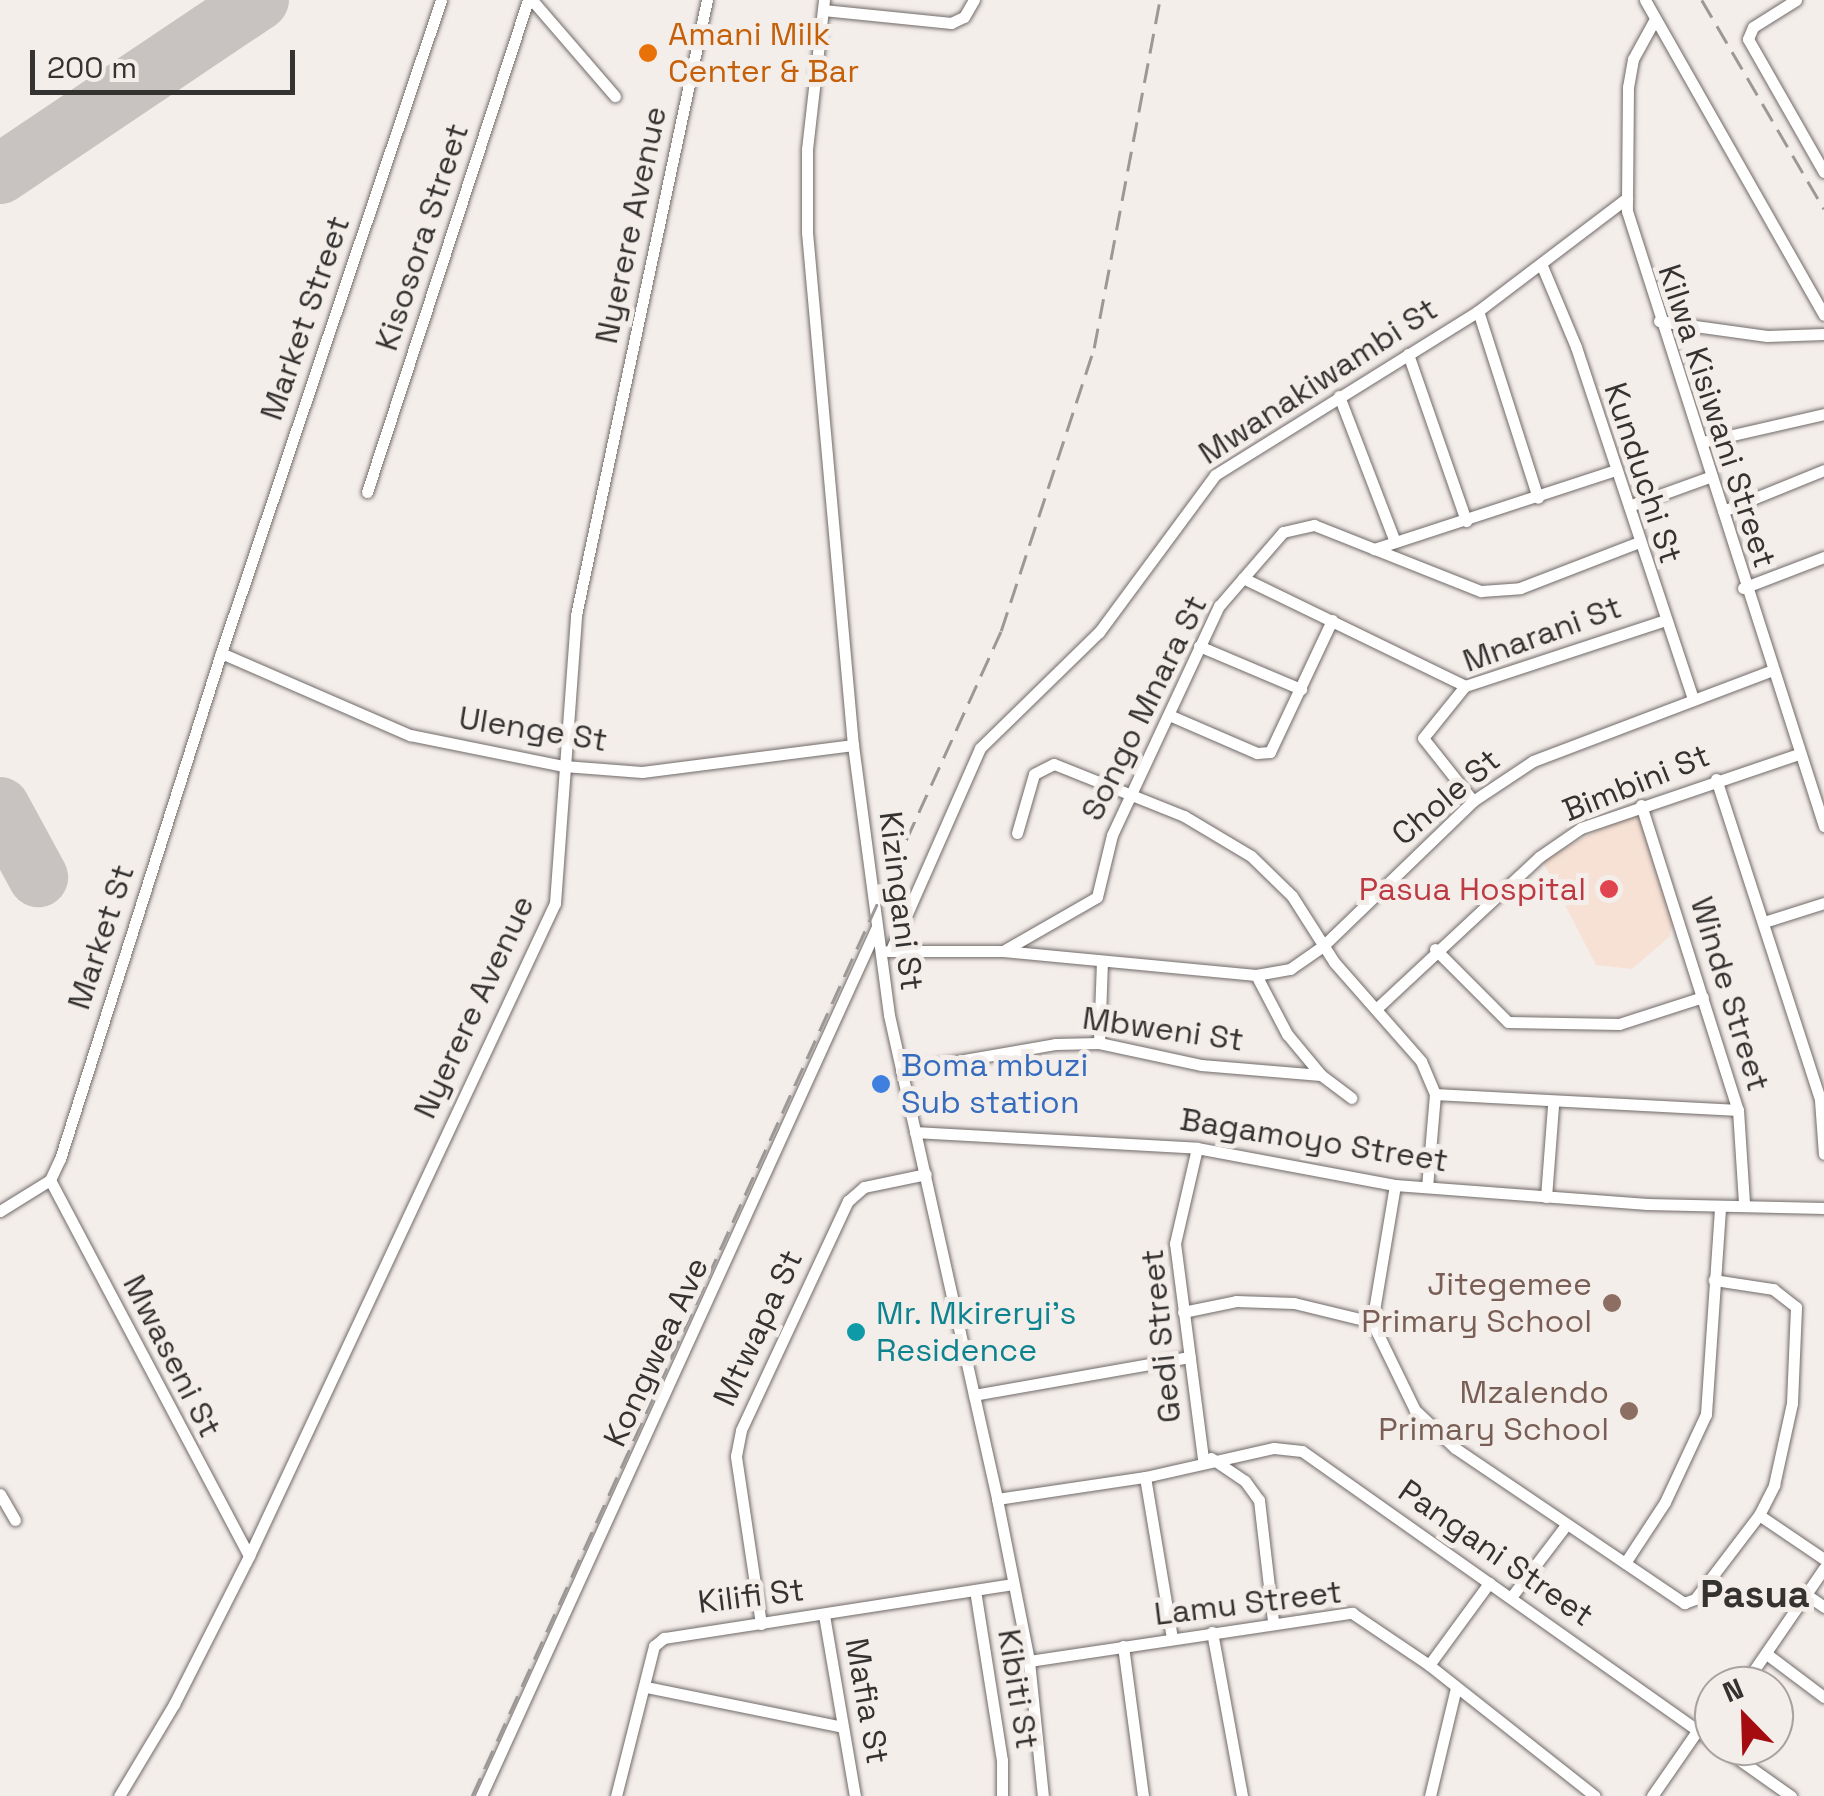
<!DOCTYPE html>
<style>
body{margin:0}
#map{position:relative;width:1824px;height:1796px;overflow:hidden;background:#f4eeeb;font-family:"Space Grotesk",sans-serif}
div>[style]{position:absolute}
.medical>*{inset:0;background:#f7e0d4}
.runway>*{height:60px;margin:-30px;padding:0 30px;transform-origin:30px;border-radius:30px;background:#c8c3c0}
.roads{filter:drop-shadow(0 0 2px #706a68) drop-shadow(0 0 2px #706a68)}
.minor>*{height:11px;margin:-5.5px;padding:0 5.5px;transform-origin:5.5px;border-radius:5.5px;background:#fff}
.rail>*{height:2.5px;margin-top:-1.25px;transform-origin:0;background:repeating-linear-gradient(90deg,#9c9896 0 20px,transparent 0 30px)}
.dots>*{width:28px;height:28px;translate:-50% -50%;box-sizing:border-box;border:5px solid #f4eeeb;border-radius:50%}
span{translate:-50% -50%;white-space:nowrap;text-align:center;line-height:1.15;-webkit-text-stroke:10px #f4eeeb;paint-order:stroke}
.food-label{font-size:32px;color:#c56008}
.left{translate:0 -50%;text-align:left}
.street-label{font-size:32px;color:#353332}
.health-label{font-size:32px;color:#be3a42}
.right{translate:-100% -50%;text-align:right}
.shop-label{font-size:32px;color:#366cbe}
.education-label{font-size:32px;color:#785e54}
.culture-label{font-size:32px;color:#0d838f}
.quarter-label{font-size:38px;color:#353332;font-weight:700}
.north{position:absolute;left:1694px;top:1666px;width:100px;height:100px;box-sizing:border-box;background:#f4eeeb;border:2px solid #a8a3a1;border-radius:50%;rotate:337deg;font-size:28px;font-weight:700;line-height:40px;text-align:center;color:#353332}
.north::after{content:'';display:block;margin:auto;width:35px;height:45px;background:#a40c0f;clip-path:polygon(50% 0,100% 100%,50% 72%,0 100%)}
.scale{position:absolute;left:30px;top:50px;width:265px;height:45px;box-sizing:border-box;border:5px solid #353332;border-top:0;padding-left:12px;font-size:30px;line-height:35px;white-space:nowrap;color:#353332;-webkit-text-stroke:8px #f4eeeb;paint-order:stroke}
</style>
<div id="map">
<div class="medical">
<i style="clip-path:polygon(1639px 809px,1674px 918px,1669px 937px,1632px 969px,1596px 965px,1542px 860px)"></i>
</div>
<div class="runway">
<i style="left:0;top:174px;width:312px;rotate:-33.9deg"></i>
<i style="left:0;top:807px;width:80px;rotate:61.5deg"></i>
</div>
<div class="roads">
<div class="minor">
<i style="left:532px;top:0;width:127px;rotate:49.2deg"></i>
<i style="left:824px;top:0;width:150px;rotate:96.5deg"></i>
<i style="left:807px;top:149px;width:83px;rotate:90deg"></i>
<i style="left:807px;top:232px;width:515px;rotate:84.88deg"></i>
<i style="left:853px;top:745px;width:272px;rotate:82.4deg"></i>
<i style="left:889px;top:1015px;width:496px;rotate:77.4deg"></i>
<i style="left:997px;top:1499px;width:165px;rotate:78.8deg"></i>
<i style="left:1029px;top:1661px;width:136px;rotate:84.1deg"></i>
<i style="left:1645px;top:0;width:362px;rotate:60.4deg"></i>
<i style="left:1796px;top:0;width:51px;rotate:147.9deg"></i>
<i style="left:1753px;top:27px;width:13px;rotate:113deg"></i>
<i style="left:1748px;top:39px;width:153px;rotate:60.3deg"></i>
<i style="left:823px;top:10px;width:129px;rotate:5.8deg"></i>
<i style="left:951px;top:23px;width:14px;rotate:-25deg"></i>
<i style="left:964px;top:17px;width:20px;rotate:-60deg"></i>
<i style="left:1655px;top:19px;width:46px;rotate:118.8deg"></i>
<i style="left:1633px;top:59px;width:28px;rotate:100deg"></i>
<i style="left:1628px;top:87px;width:124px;rotate:90.5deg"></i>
<i style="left:1627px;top:211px;width:646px;rotate:72.24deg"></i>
<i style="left:1542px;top:266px;width:88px;rotate:67.2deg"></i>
<i style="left:1576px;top:347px;width:368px;rotate:71.6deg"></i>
<i style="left:1478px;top:311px;width:196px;rotate:72.2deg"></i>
<i style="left:1659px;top:321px;width:109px;rotate:7.9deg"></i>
<i style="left:1767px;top:336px;width:57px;rotate:-2deg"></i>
<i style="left:1408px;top:354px;width:177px;rotate:70.8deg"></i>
<i style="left:1339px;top:396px;width:156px;rotate:69deg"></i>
<i style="left:1702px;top:442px;width:125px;rotate:-12.9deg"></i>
<i style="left:367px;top:492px;width:518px;rotate:-71.88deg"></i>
<i style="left:1629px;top:506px;width:88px;rotate:-19.9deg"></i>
<i style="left:1723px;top:511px;width:109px;rotate:-22.1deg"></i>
<i style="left:1374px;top:549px;width:254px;rotate:-18.1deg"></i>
<i style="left:1243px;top:578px;width:247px;rotate:25.9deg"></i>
<i style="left:1743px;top:588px;width:87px;rotate:-20.9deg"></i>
<i style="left:1199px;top:646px;width:111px;rotate:22.9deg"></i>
<i style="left:221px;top:653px;width:206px;rotate:23.5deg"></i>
<i style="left:410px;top:735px;width:157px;rotate:11.4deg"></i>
<i style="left:564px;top:766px;width:78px;rotate:4.4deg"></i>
<i style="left:642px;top:772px;width:213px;rotate:-7.3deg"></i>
<i style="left:1169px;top:715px;width:96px;rotate:23.4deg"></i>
<i style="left:1257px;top:753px;width:13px;rotate:-4deg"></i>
<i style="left:1270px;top:752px;width:146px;rotate:-64.8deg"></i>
<i style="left:1716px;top:779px;width:337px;rotate:72deg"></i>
<i style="left:1820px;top:1100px;width:54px;rotate:85.8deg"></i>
<i style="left:1473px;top:801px;width:80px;rotate:-128.4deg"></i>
<i style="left:1423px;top:738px;width:67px;rotate:-51.1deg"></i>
<i style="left:1465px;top:686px;width:208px;rotate:-18.2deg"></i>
<i style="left:1641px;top:805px;width:320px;rotate:72.4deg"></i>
<i style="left:1738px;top:1110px;width:94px;rotate:86.3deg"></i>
<i style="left:1017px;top:833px;width:61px;rotate:-73.9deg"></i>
<i style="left:1034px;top:774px;width:22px;rotate:-27deg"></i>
<i style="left:1054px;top:764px;width:140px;rotate:21.8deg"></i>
<i style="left:1184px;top:816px;width:78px;rotate:30.8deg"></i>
<i style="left:1251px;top:856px;width:57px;rotate:44.3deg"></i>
<i style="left:1292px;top:896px;width:78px;rotate:57.5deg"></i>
<i style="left:1334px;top:962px;width:132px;rotate:48.7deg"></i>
<i style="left:1421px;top:1061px;width:36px;rotate:67deg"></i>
<i style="left:1435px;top:1094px;width:93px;rotate:94.9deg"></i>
<i style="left:1764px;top:922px;width:63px;rotate:-17.6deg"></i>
<i style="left:1435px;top:949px;width:103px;rotate:45deg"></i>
<i style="left:1508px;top:1022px;width:111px;rotate:1deg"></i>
<i style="left:1619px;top:1024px;width:88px;rotate:-17.8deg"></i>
<i style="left:891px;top:950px;width:221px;rotate:-66.2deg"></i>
<i style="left:980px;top:748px;width:166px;rotate:-44.3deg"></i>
<i style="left:1099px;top:632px;width:195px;rotate:-53.5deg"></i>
<i style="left:1215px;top:475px;width:310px;rotate:-31.9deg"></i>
<i style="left:1478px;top:311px;width:187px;rotate:-37.2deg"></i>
<i style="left:888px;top:951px;width:115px"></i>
<i style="left:1003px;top:951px;width:254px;rotate:5.4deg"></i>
<i style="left:1256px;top:975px;width:35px;rotate:-10deg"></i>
<i style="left:1290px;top:969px;width:40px;rotate:-34.9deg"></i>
<i style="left:1323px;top:946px;width:209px;rotate:-44deg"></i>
<i style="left:1473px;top:801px;width:72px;rotate:-33.7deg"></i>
<i style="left:1533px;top:761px;width:254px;rotate:-20.8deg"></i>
<i style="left:1003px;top:951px;width:108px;rotate:-29.9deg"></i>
<i style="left:1097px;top:897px;width:64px;rotate:-76.4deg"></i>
<i style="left:1112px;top:835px;width:253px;rotate:-65deg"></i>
<i style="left:1219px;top:606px;width:98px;rotate:-49.1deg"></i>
<i style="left:1283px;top:532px;width:32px;rotate:-13deg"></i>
<i style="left:1314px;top:525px;width:180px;rotate:21.6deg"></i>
<i style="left:1481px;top:591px;width:39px;rotate:-4deg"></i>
<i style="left:1520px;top:588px;width:128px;rotate:-21.1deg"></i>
<i style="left:1256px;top:975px;width:67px;rotate:62.3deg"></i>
<i style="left:1287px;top:1034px;width:53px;rotate:50.3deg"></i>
<i style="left:1376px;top:1009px;width:223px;rotate:-43deg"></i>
<i style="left:1539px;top:857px;width:51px;rotate:-34.6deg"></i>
<i style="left:1581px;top:828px;width:229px;rotate:-18.8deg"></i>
<i style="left:1099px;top:1043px;width:80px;rotate:-87.9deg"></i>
<i style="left:901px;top:1071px;width:156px;rotate:-9.9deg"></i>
<i style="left:1055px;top:1044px;width:44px;rotate:-1.3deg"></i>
<i style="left:1099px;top:1043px;width:104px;rotate:12.2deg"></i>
<i style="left:1201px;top:1065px;width:120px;rotate:4.8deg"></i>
<i style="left:1321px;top:1075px;width:38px;rotate:37deg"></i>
<i style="left:1435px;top:1094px;width:303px;rotate:3deg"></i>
<i style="left:915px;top:1132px;width:282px;rotate:3.2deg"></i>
<i style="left:1197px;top:1148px;width:201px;rotate:10.6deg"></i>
<i style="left:1395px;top:1185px;width:253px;rotate:4.3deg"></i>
<i style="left:1647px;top:1204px;width:177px;rotate:1.3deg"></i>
<i style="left:1197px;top:1148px;width:98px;rotate:103deg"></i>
<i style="left:1175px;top:1243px;width:219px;rotate:82.6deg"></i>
<i style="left:50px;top:1180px;width:425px;rotate:62.1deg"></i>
<i style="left:1395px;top:1185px;width:139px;rotate:99.5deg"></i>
<i style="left:1372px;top:1322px;width:98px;rotate:64deg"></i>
<i style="left:1415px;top:1410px;width:55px;rotate:43.5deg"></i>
<i style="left:1455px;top:1448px;width:277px;rotate:34.1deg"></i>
<i style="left:1684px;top:1603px;width:12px;rotate:-20deg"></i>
<i style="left:1695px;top:1599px;width:106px;rotate:-52.7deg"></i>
<i style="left:1759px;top:1515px;width:34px;rotate:-63deg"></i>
<i style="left:1774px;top:1485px;width:84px;rotate:-77.6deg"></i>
<i style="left:1792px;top:1403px;width:96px;rotate:-87.6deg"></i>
<i style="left:1796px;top:1307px;width:29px;rotate:-142deg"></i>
<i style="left:1773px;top:1289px;width:60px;rotate:-171.3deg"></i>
<i style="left:1546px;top:1197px;width:92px;rotate:-85.6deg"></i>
<i style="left:0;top:1211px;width:59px;rotate:-31.8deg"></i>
<i style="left:50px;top:1180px;width:23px;rotate:-65deg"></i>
<i style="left:60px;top:1159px;width:531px;rotate:-72.35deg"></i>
<i style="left:221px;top:653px;width:689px;rotate:-71.38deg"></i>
<i style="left:1183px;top:1312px;width:54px;rotate:-11.7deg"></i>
<i style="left:1236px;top:1301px;width:58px;rotate:2deg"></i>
<i style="left:1294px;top:1303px;width:80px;rotate:13.7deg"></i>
<i style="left:974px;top:1395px;width:219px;rotate:-10deg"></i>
<i style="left:1211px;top:1458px;width:41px;rotate:34.1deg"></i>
<i style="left:1245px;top:1481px;width:24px;rotate:54deg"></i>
<i style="left:1259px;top:1500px;width:122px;rotate:83.4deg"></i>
<i style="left:1145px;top:1477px;width:164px;rotate:80.5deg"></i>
<i style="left:0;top:1494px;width:30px;rotate:60deg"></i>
<i style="left:997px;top:1499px;width:150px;rotate:-8.5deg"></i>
<i style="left:1145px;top:1477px;width:132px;rotate:-12.7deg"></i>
<i style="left:1274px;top:1448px;width:28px;rotate:6deg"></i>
<i style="left:1302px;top:1451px;width:504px;rotate:35.23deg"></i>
<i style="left:1759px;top:1515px;width:78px;rotate:34.1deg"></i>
<i style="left:1625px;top:1563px;width:73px;rotate:-56.7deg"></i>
<i style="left:1665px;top:1502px;width:97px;rotate:-65deg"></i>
<i style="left:1706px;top:1414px;width:208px;rotate:-86.1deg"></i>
<i style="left:975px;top:1590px;width:172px;rotate:81deg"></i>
<i style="left:1002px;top:1760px;width:36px;rotate:90deg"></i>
<i style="left:1807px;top:1595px;width:21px;rotate:35deg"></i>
<i style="left:1512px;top:1596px;width:89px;rotate:-52.7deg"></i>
<i style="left:824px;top:1615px;width:184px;rotate:80.3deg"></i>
<i style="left:761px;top:1624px;width:170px;rotate:-98.5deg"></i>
<i style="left:736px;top:1456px;width:26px;rotate:-79deg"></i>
<i style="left:741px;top:1430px;width:253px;rotate:-65deg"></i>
<i style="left:848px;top:1201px;width:21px;rotate:-41deg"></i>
<i style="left:864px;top:1187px;width:63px;rotate:-11.8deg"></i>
<i style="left:1212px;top:1632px;width:167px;rotate:79.6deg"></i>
<i style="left:1123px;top:1646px;width:151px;rotate:82.4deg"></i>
<i style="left:1768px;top:1655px;width:70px;rotate:36.9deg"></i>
<i style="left:1029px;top:1661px;width:327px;rotate:-8.5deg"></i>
<i style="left:1352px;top:1613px;width:93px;rotate:34deg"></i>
<i style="left:1429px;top:1665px;width:211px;rotate:38.3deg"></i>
<i style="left:1429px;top:1665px;width:102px;rotate:-53.8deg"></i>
<i style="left:1743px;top:1686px;width:143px;rotate:-55.5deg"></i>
<i style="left:646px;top:1687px;width:200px;rotate:11.5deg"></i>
<i style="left:1720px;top:1746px;width:87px;rotate:35.2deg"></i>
<i style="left:119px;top:1796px;width:107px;rotate:-59.1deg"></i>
<i style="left:174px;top:1704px;width:166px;rotate:-63.1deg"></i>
<i style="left:249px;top:1556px;width:721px;rotate:-64.89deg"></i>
<i style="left:555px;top:903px;width:289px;rotate:-85.8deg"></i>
<i style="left:576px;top:615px;width:629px;rotate:-77.98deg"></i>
<i style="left:481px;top:1796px;width:953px;rotate:-65.51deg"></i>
<i style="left:616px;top:1796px;width:155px;rotate:-75.8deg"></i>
<i style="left:654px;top:1646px;width:13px;rotate:-39deg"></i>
<i style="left:664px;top:1638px;width:351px;rotate:-8.8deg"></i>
<i style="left:1430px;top:1796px;width:111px;rotate:-76.5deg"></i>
<i style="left:1652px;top:1796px;width:79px;rotate:-55.3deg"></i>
</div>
</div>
<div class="rail">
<i style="left:1702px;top:0;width:242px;rotate:59.7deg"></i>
<i style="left:472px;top:1796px;width:1279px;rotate:-65.58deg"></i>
<i style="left:1001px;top:631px;width:298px;rotate:-71.8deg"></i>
<i style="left:1094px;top:348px;width:354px;rotate:-79.3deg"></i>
</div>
<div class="dots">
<i style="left:648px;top:53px;background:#e8710a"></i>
<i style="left:1609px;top:889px;background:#e0444e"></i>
<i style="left:881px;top:1084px;background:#3f7fe0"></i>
<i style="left:1612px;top:1303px;background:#8d6e63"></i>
<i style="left:856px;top:1332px;background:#0f9aa8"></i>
<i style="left:1629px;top:1411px;background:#8d6e63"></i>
</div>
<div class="food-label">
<span class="left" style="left:668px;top:53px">Amani Milk<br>Center &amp; Bar</span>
</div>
<div class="street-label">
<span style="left:631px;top:225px;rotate:-78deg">Nyerere Avenue</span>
<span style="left:422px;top:237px;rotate:-72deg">Kisosora Street</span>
<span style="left:305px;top:318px;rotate:-71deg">Market Street</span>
<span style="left:1318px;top:381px;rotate:-33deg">Mwanakiwambi St</span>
<span style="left:1717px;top:416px;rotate:72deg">Kilwa Kisiwani Street</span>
<span style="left:1643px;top:473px;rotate:72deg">Kunduchi St</span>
<span style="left:1542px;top:634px;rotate:-20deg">Mnarani St</span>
<span style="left:1144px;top:708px;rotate:-64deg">Songo Mnara St</span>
<span style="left:533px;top:729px;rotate:9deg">Ulenge St</span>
<span style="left:1636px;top:783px;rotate:-22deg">Bimbini St</span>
<span style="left:1446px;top:797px;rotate:-40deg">Chole St</span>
<span style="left:901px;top:901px;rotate:83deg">Kizingani St</span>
<span style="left:101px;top:937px;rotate:-72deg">Market St</span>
<span style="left:1730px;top:994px;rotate:73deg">Winde Street</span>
<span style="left:474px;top:1007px;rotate:-65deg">Nyerere Avenue</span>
<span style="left:1163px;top:1029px;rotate:8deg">Mbweni St</span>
<span style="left:1314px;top:1140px;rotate:9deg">Bagamoyo Street</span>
<span style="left:758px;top:1328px;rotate:-65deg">Mtwapa St</span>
<span style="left:1161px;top:1336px;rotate:-96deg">Gedi Street</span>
<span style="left:656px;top:1352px;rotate:-65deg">Kongwea Ave</span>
<span style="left:172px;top:1356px;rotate:63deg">Mwaseni St</span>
<span style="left:1496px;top:1553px;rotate:35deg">Pangani Street</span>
<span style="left:751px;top:1596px;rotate:-7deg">Kilifi St</span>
<span style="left:1248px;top:1603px;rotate:-7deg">Lamu Street</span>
<span style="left:1018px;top:1689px;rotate:81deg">Kibiti St</span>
<span style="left:867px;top:1701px;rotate:80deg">Mafia St</span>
</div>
<div class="health-label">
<span class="right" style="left:1586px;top:889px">Pasua Hospital</span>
</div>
<div class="shop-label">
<span class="left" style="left:901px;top:1084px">Boma mbuzi<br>Sub station</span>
</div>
<div class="education-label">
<span class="right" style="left:1592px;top:1303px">Jitegemee<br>Primary School</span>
<span class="right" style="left:1609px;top:1411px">Mzalendo<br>Primary School</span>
</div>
<div class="culture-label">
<span class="left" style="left:876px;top:1332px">Mr. Mkireryi's<br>Residence</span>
</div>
<div class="quarter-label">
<span style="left:1755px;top:1595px">Pasua</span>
</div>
<div class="north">N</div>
<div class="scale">200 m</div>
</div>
